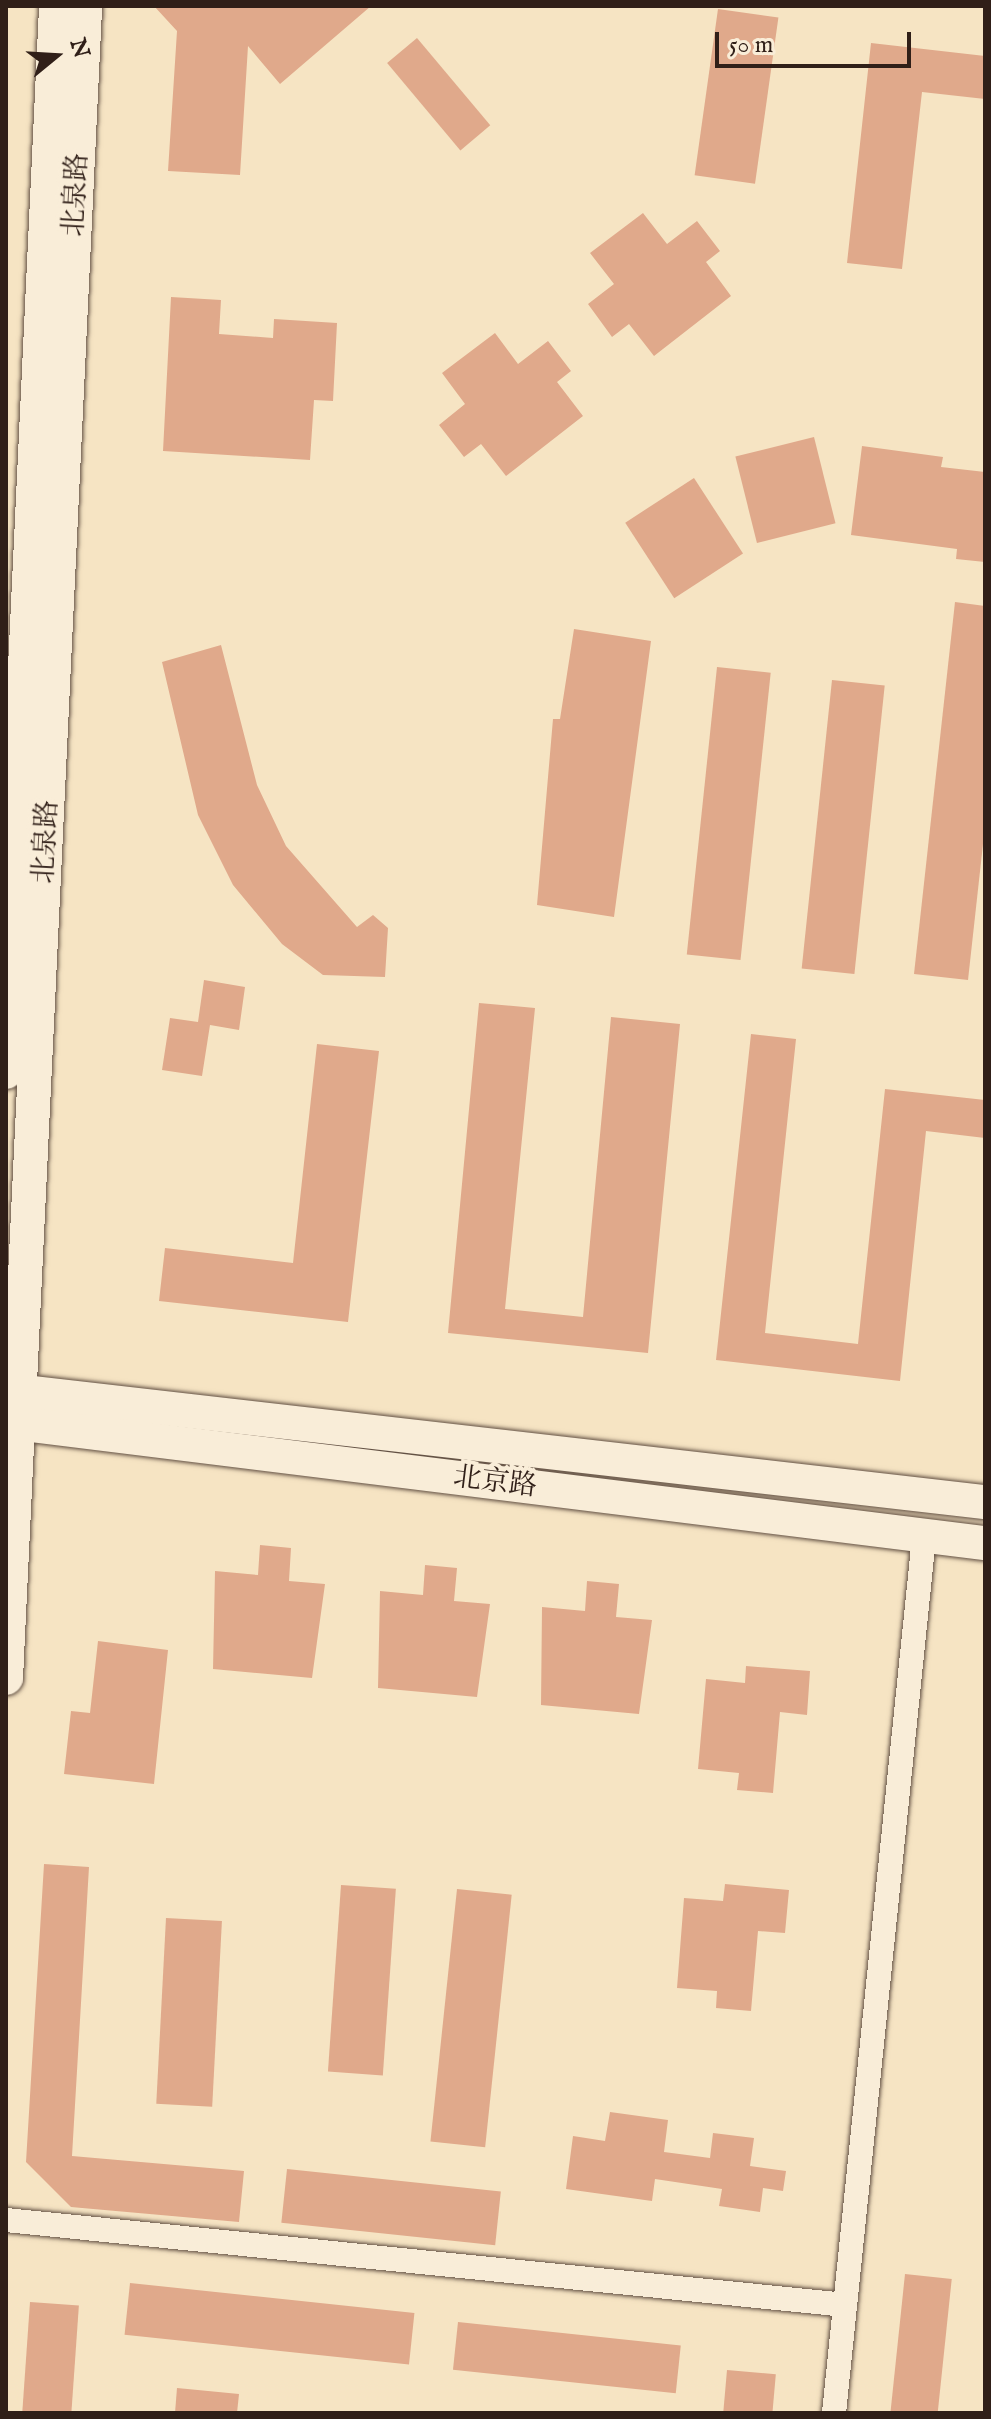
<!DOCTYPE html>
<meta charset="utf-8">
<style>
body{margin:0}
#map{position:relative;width:991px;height:2419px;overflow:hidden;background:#f6e4c3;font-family:"IM FELL English","Noto Serif SC",serif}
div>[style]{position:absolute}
.building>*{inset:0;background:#e0a98b;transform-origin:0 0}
.roads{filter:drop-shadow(0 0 2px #625043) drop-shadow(0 0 2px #625043)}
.street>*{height:24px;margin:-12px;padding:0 12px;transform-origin:12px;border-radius:12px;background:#f9edd8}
.secondary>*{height:34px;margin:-17px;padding:0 17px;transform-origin:17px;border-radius:17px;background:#f9edd8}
span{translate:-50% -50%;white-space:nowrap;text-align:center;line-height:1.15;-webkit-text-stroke:8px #f9edd8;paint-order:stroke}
.street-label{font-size:28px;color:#301f18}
.frame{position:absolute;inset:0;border:8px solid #301f18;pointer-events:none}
.north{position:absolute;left:16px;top:16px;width:80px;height:80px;-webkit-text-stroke:6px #f9edd8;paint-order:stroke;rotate:72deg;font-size:22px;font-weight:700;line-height:32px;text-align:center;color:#301f18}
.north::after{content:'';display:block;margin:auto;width:28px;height:36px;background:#301f18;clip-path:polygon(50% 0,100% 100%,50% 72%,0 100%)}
.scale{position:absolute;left:715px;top:32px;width:196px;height:36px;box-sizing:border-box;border:4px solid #301f18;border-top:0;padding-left:10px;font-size:24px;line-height:28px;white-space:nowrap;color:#301f18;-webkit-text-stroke:6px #f9edd8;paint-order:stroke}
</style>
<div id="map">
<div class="building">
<i style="clip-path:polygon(154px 6px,371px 6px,280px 84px,248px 46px,240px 175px,168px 171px,177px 31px)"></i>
<i style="left:718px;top:9px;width:61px;height:168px;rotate:8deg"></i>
<i style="left:417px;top:38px;width:114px;height:39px;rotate:50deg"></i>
<i style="clip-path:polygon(871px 43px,985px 56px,985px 99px,922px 92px,902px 269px,847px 263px)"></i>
<i style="clip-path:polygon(643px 213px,667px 244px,697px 221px,720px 251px,706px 262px,731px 296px,654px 356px,629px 324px,612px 337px,588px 304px,614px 284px,590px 253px)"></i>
<i style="clip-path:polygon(171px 297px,221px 300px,219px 334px,273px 338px,274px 319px,337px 323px,333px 401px,314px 400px,310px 460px,163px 451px)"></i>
<i style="clip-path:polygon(495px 333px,518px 364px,548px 341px,571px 371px,557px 382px,583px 416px,506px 476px,481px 444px,464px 457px,439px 425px,465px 404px,442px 373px)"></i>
<i style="left:814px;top:437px;width:89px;height:81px;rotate:76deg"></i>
<i style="clip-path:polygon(862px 446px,943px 457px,941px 467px,985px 472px,985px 562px,956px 559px,957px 549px,851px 535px)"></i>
<i style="left:694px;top:478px;width:90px;height:82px;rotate:57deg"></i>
<i style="clip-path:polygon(955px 602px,985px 606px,985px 826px,968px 980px,914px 974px)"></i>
<i style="clip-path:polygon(574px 629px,651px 641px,614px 917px,537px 905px,553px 719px,560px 719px)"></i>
<i style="clip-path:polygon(221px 645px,257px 785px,286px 846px,357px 927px,373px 915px,388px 928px,385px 977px,323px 975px,282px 944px,233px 885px,198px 815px,162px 662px)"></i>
<i style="left:717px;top:667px;width:54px;height:289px;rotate:6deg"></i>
<i style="left:832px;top:680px;width:53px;height:290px;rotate:6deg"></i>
<i style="clip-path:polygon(204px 980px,245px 987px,239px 1030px,210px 1025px,202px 1076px,162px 1070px,170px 1018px,198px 1022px)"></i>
<i style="clip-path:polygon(479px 1003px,535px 1008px,505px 1309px,583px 1317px,611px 1017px,680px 1024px,648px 1353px,448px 1333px)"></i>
<i style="clip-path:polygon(751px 1034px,796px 1039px,765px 1333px,858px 1344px,885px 1089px,985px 1100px,985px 1138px,926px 1131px,900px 1381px,716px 1360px)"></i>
<i style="clip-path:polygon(317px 1044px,379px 1051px,348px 1322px,159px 1301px,165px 1248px,293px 1263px)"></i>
<i style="clip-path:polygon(260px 1545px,291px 1548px,289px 1581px,325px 1584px,312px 1678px,213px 1669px,215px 1571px,258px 1575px)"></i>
<i style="clip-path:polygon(425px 1565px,457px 1568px,454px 1601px,490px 1604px,477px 1697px,378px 1688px,380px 1591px,423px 1595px)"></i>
<i style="clip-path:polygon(587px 1581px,619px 1584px,616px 1617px,652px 1620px,639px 1714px,541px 1705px,542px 1607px,585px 1611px)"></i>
<i style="clip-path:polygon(98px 1641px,168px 1650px,154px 1784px,64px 1774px,71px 1711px,90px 1713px)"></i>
<i style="clip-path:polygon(746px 1666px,810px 1671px,807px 1715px,780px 1712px,773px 1793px,737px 1790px,739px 1773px,698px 1769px,706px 1679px,745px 1683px)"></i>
<i style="clip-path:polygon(44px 1864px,89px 1867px,72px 2156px,244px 2171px,239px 2222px,71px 2207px,26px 2162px)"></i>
<i style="clip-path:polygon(725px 1884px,789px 1890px,785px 1933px,758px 1931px,751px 2011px,716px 2008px,717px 1991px,677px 1988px,684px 1898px,723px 1901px)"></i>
<i style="left:341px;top:1885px;width:55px;height:187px;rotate:4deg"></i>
<i style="left:457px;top:1889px;width:55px;height:254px;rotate:6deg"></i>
<i style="left:166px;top:1918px;width:56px;height:186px;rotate:3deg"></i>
<i style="clip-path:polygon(610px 2112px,668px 2120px,664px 2152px,710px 2158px,713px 2133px,754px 2138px,750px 2166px,786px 2171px,783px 2191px,763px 2188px,760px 2212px,719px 2206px,722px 2189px,655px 2179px,652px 2201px,566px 2189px,573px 2136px,605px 2141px)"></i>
<i style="left:287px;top:2169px;width:215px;height:54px;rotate:6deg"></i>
<i style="left:905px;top:2274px;width:47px;height:140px;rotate:6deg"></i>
<i style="left:130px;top:2283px;width:286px;height:52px;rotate:6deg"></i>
<i style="left:30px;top:2302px;width:49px;height:111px;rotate:4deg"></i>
<i style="left:458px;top:2322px;width:224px;height:48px;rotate:6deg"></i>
<i style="left:727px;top:2370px;width:49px;height:43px;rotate:5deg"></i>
<i style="clip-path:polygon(177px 2388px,239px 2394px,237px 2413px,175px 2413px)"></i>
</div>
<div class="roads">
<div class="street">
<i style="left:6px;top:2220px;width:843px;rotate:5.78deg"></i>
<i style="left:834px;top:2413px;width:880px;rotate:-84.13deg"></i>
</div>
<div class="secondary">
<i style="left:6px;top:1072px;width:1067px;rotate:-87.31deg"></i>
<i style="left:6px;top:1390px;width:985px;rotate:6.53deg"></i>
<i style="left:6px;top:1422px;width:986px;rotate:7.05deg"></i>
<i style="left:6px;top:1678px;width:1674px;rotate:-87.29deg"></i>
</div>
</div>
<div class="street-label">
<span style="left:77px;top:195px;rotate:-87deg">北泉路</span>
<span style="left:47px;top:842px;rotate:-87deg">北泉路</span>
<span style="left:495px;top:1483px;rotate:7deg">北京路</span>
</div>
<div class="frame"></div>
<div class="north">N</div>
<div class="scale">50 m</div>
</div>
